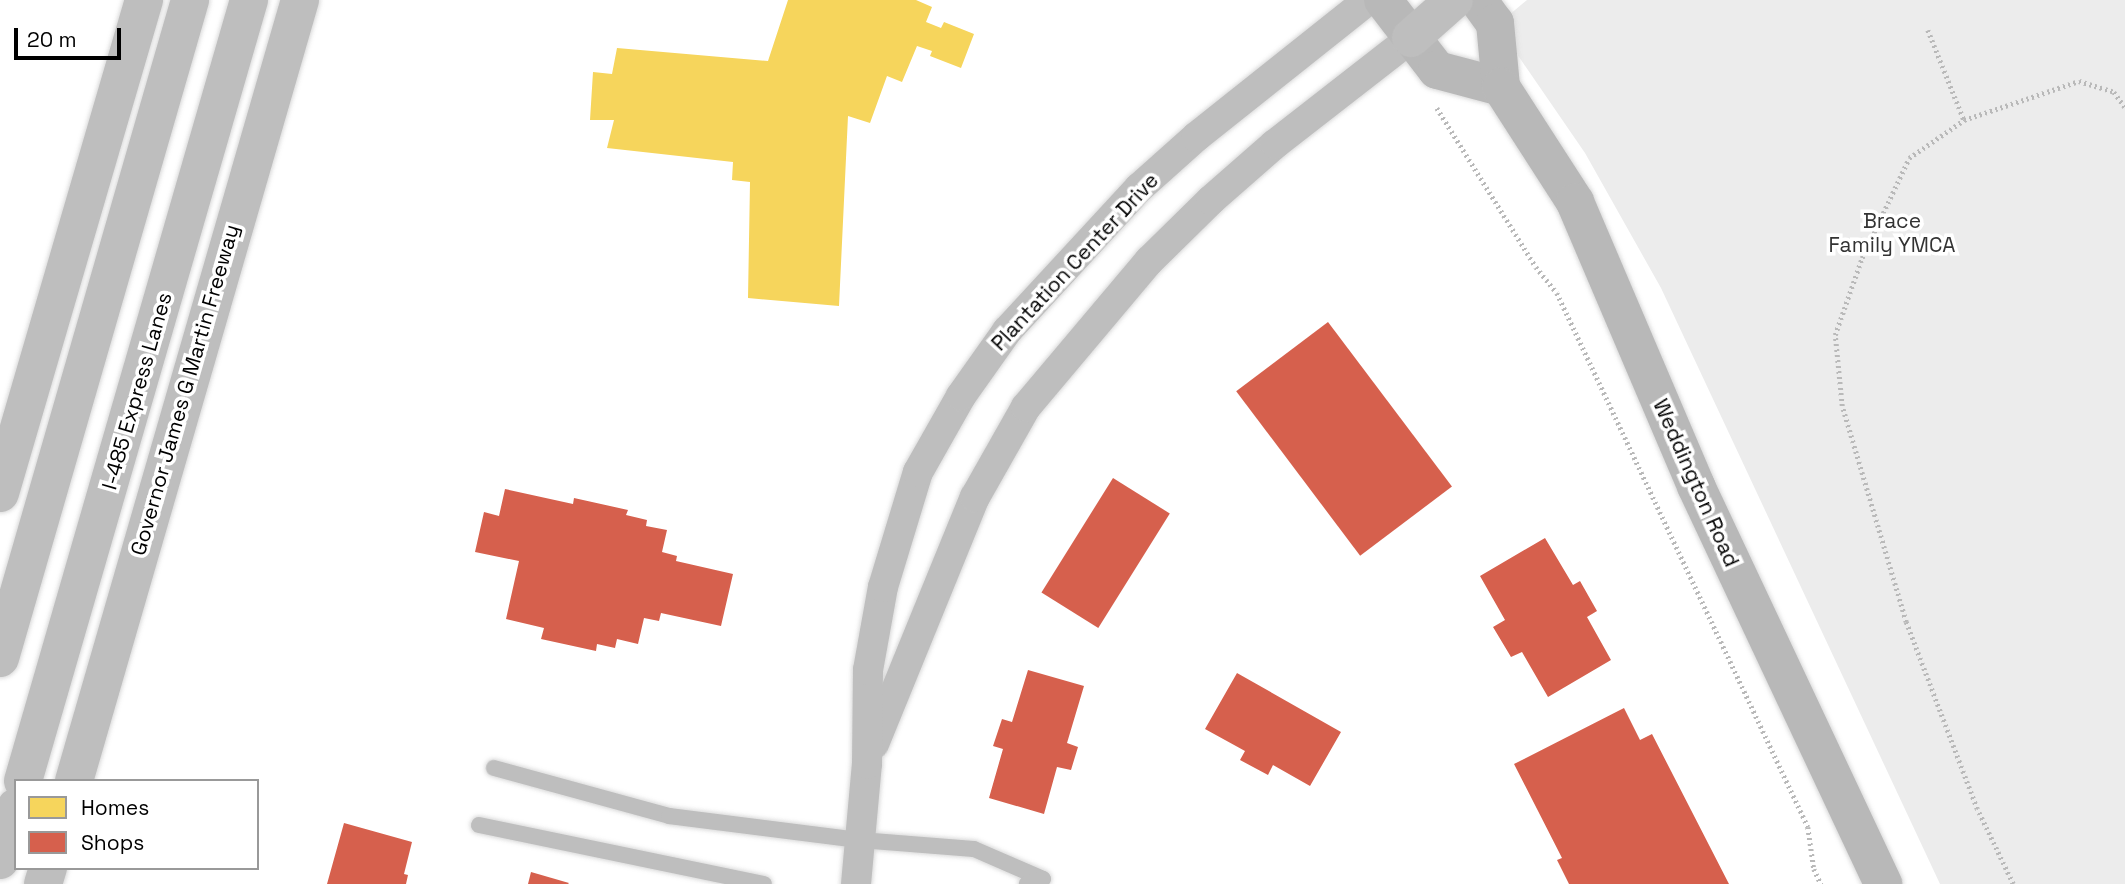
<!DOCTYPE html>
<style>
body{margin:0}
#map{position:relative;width:2125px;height:884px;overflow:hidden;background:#fff;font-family:"Space Grotesk",sans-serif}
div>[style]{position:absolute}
.green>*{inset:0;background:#ececec}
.homes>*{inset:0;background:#f6d55c}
.shops>*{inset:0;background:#d6604d;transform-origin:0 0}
.path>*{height:4.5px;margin-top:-2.25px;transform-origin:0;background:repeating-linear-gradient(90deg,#b9b9b9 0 2px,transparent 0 5.5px)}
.roads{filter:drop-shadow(0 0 2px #dbdbdb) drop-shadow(0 0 2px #dbdbdb)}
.service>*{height:16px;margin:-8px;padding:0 8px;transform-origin:8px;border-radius:8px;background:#bebebe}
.minor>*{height:30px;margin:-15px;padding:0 15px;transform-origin:15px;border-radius:15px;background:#bebebe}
.secondary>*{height:38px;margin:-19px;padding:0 19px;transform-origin:19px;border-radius:19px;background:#b8b8b8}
.motorway>*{height:38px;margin:-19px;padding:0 19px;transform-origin:19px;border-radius:19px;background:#bebebe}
span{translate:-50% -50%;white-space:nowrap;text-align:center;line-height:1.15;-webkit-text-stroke:7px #fff;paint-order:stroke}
.park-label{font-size:21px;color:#333}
.street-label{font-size:21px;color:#000}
.legend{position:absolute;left:14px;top:779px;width:245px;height:91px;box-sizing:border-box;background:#fff;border:2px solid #999;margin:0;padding:9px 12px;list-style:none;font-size:21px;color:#000}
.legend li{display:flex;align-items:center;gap:14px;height:35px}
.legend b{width:35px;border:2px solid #999}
.scale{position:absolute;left:14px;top:28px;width:107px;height:32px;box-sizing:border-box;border:4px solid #000;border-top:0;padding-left:9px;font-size:21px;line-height:24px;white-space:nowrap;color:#000;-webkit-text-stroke:5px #fff;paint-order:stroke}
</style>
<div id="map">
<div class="green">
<i style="clip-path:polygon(1527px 0,2125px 0,2125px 884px,1940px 884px,1661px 288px,1585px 153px,1497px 25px)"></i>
</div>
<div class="homes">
<i style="clip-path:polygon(788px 0,916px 0,932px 7px,926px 22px,941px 28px,944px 22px,974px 34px,961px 68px,930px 56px,932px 51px,917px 46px,902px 82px,887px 76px,870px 123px,848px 116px,839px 306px,748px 298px,750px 182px,732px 180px,733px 162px,607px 148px,614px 120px,590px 120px,593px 72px,612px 74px,617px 48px,768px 61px)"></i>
</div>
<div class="shops">
<i style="left:1328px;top:322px;width:206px;height:115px;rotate:53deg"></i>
<i style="left:1113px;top:478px;width:67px;height:135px;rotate:32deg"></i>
<i style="clip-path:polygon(505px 489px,573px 504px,574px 498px,628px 510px,626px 515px,647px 520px,646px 526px,667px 530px,662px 552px,677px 556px,676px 561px,733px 574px,721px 626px,661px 613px,659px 621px,644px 618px,638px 644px,617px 639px,615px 648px,597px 644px,596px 651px,541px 639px,544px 628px,506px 619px,519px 561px,475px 552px,484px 512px,499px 516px)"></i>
<i style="clip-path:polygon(1545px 538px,1573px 585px,1580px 581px,1597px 611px,1587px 617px,1611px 660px,1548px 697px,1522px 652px,1511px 657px,1493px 627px,1505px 620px,1480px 576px)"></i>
<i style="clip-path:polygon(1028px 670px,1084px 686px,1067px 743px,1078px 747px,1071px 770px,1057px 767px,1044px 814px,989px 798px,1003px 749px,993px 746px,1002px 719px,1012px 722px)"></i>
<i style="clip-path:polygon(1237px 673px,1341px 732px,1310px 786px,1273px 765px,1268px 775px,1240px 760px,1245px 751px,1205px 729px)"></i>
<i style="clip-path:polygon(1624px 708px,1640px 740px,1652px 734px,1729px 884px,1569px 884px,1557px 860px,1562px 858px,1514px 764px)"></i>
<i style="clip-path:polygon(344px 823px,412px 842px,404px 874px,408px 875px,406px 884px,327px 884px)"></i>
<i style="clip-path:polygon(531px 872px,569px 883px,568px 884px,528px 884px)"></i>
</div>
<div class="path">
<i style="left:1928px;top:30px;width:97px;rotate:68.2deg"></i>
<i style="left:1437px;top:108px;width:187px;rotate:58.1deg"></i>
<i style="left:1536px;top:267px;width:33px;rotate:51deg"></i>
<i style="left:1557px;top:293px;width:590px;rotate:64.82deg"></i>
<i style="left:1808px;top:827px;width:42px;rotate:81.9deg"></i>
<i style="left:1814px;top:869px;width:17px;rotate:65deg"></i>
<i style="left:2013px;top:884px;width:83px;rotate:-115.6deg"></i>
<i style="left:1977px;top:809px;width:200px;rotate:-110.8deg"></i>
<i style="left:1906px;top:622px;width:225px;rotate:-106.5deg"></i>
<i style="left:1842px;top:406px;width:71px;rotate:-95.6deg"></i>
<i style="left:1835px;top:335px;width:82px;rotate:-70.7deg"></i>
<i style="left:1862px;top:258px;width:110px;rotate:-64.8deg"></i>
<i style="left:1909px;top:158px;width:67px;rotate:-34.6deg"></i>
<i style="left:1964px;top:120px;width:121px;rotate:-18.7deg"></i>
<i style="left:2079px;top:81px;width:37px;rotate:17deg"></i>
<i style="left:2114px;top:92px;width:19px;rotate:54deg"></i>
</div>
<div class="roads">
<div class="service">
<i style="left:494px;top:768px;width:181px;rotate:15.3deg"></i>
<i style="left:669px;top:816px;width:193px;rotate:7.2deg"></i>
<i style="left:860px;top:840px;width:114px;rotate:4.5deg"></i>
<i style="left:974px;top:849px;width:75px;rotate:23.5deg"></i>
<i style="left:1043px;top:879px;width:17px;rotate:163deg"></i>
<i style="left:479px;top:825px;width:291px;rotate:11.7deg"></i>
</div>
<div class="minor">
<i style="left:874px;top:744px;width:267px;rotate:-67.8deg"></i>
<i style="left:975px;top:497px;width:103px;rotate:-60.5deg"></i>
<i style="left:1026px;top:407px;width:191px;rotate:-49.9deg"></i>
<i style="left:1149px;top:261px;width:87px;rotate:-44.5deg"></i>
<i style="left:1211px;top:200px;width:85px;rotate:-41.2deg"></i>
<i style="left:1275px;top:144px;width:172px;rotate:-37.9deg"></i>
<i style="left:856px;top:884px;width:121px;rotate:-84.8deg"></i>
<i style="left:867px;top:764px;width:94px;rotate:-89.4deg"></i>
<i style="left:868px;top:670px;width:84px;rotate:-79.8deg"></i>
<i style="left:883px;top:587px;width:120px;rotate:-73.1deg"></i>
<i style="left:918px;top:472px;width:87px;rotate:-60.5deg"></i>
<i style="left:961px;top:396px;width:80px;rotate:-54.7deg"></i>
<i style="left:1007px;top:331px;width:195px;rotate:-47.3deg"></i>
<i style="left:1139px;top:188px;width:76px;rotate:-41.8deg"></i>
<i style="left:1196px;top:137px;width:220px;rotate:-38.5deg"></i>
</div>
<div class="secondary">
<i style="left:1383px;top:0;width:88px;rotate:52.4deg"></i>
<i style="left:1437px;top:70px;width:66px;rotate:14.9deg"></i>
<i style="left:1478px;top:0;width:29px;rotate:54deg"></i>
<i style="left:1495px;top:23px;width:64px;rotate:84.6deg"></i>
<i style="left:1501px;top:87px;width:137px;rotate:57.2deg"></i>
<i style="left:1575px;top:202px;width:309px;rotate:66.9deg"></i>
<i style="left:1696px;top:486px;width:440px;rotate:64.8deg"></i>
</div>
<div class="motorway">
<i style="left:1411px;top:38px;width:57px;rotate:-41.5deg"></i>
<i style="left:0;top:493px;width:514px;rotate:-73.72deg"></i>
<i style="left:0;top:658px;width:685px;rotate:-73.89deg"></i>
<i style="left:23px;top:781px;width:813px;rotate:-73.86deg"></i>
<i style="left:74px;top:781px;width:813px;rotate:-73.86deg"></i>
<i style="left:0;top:860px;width:55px;rotate:-73.2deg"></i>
<i style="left:43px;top:884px;width:17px;rotate:-73deg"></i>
</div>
</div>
<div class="park-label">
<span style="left:1892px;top:233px">Brace<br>Family YMCA</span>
</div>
<div class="street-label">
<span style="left:1075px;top:262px;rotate:-47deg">Plantation Center Drive</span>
<span style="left:185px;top:390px;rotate:-74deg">Governor James G Martin Freeway</span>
<span style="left:137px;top:391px;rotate:-74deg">I-485 Express Lanes</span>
<span style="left:1696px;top:483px;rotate:66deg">Weddington Road</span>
</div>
<ul class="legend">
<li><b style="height:19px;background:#f6d55c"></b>Homes</li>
<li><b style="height:19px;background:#d6604d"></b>Shops</li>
</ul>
<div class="scale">20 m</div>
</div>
